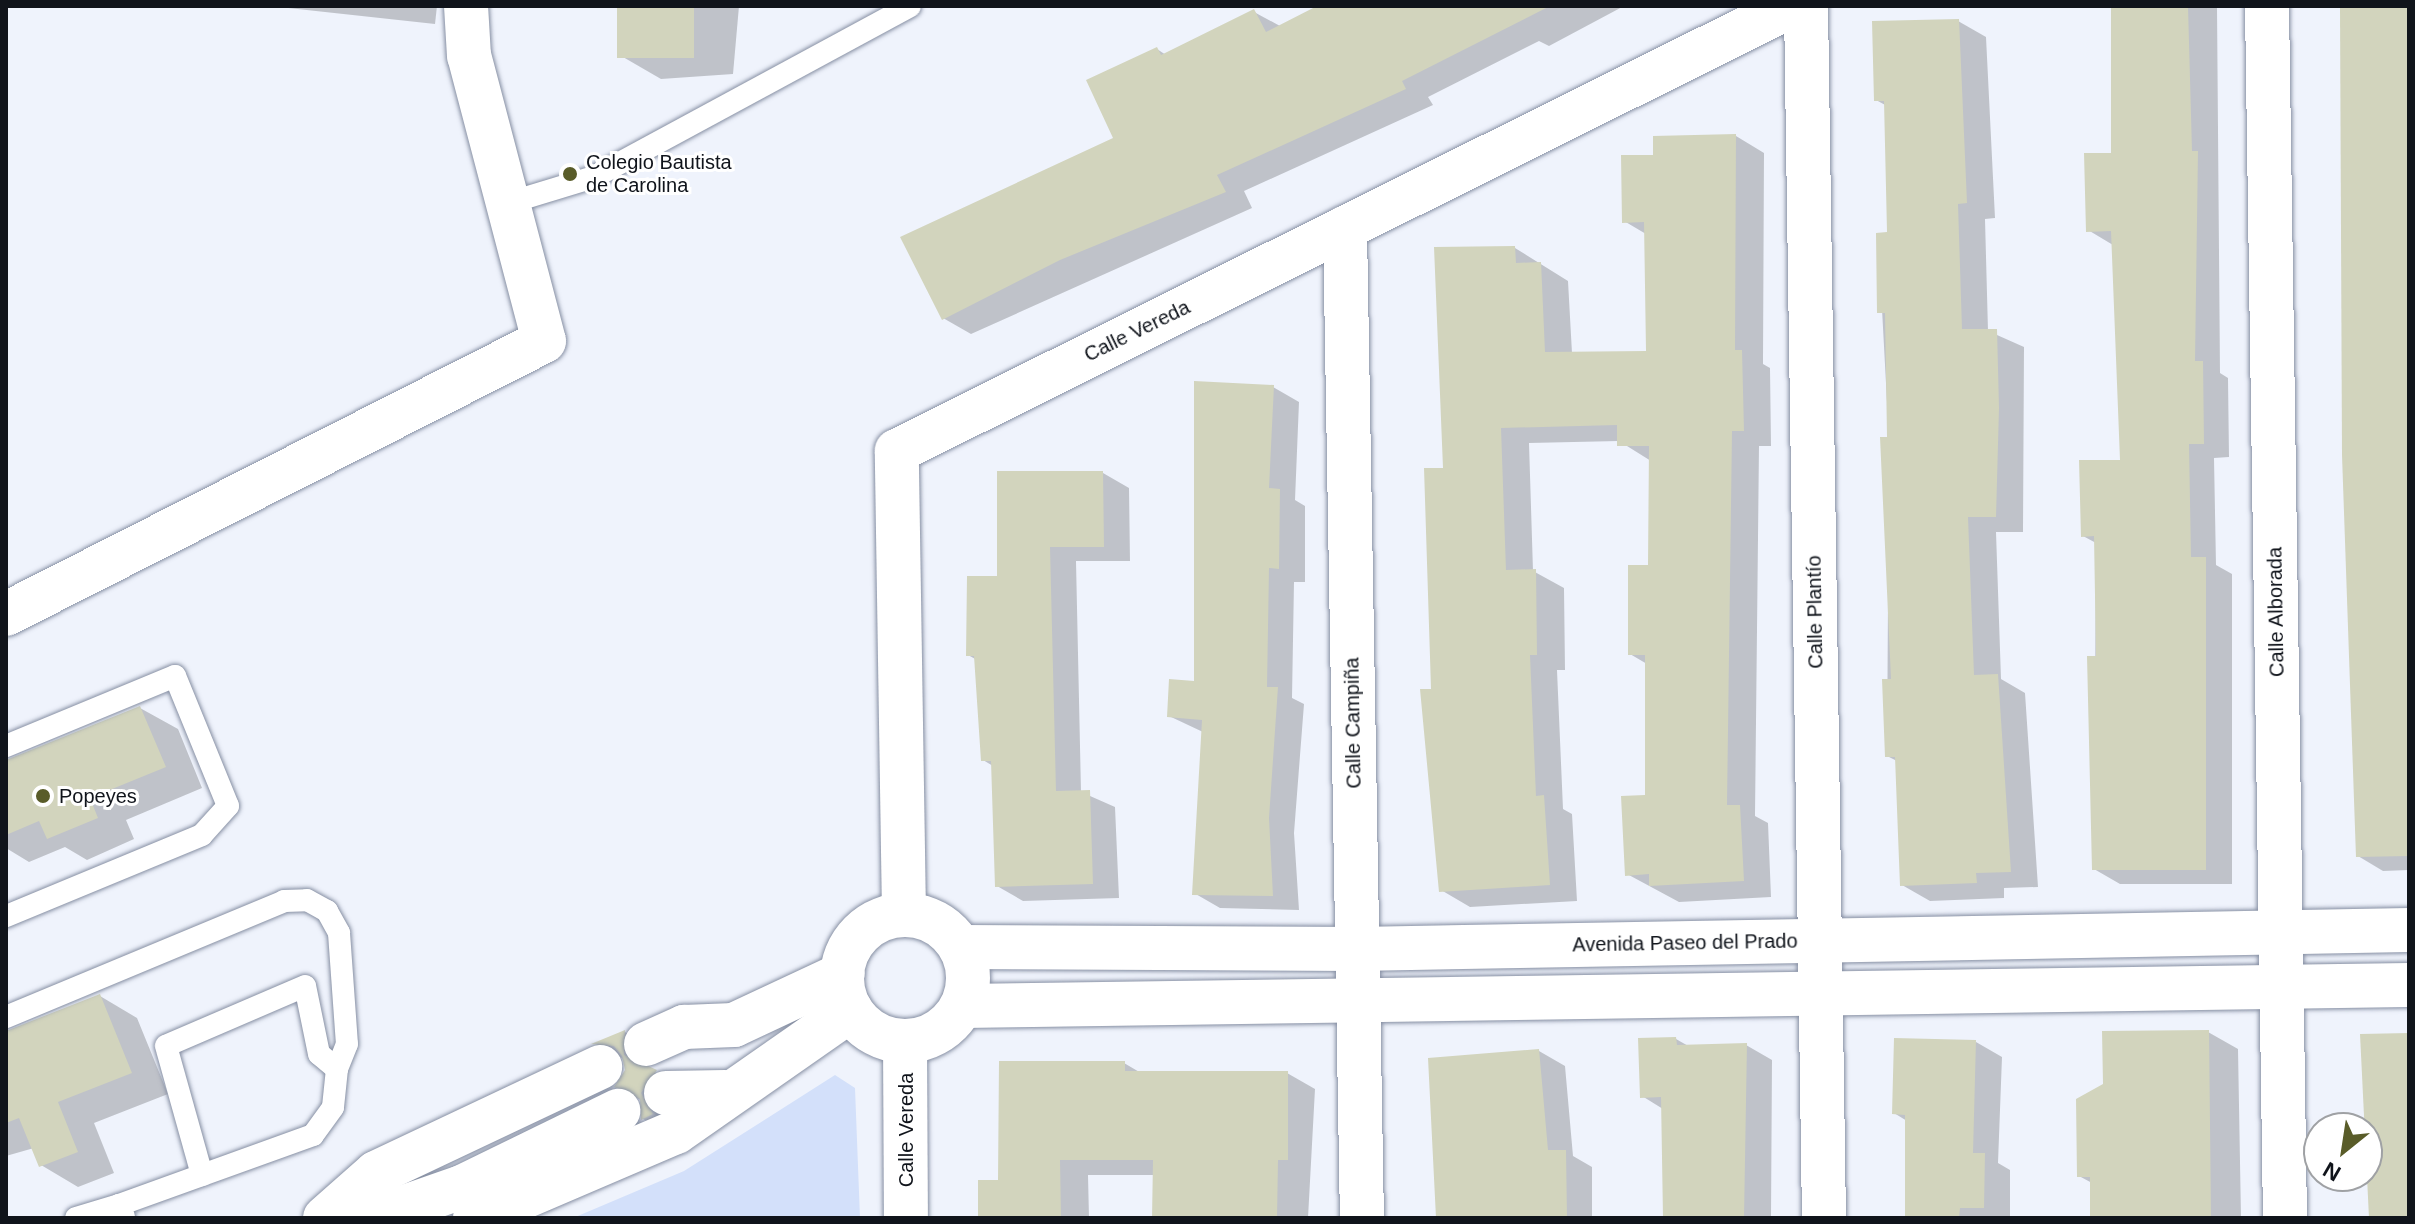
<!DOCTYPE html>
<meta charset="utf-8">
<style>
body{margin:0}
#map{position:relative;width:2415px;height:1224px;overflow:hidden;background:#eff3fc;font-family:Helvetica,sans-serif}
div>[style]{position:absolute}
.green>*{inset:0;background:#d3e0fa}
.shadow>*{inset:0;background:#0003}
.building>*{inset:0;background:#d2d4bd;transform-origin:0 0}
.roads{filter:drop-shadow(0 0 2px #868fa3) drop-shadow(0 0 2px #868fa3)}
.service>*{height:22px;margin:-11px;padding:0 11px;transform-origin:11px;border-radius:11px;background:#fff}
.minor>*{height:44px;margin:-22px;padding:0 22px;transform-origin:22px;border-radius:22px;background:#fff}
.minor>.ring{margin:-22px;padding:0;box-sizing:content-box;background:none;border:44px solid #fff;border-radius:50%}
.dots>*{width:22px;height:22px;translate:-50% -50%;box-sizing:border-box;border:4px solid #fff;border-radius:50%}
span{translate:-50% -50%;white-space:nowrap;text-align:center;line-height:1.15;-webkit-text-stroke:6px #fff;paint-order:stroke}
.poi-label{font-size:20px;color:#10141b}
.left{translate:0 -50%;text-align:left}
.street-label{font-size:20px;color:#10141b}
.frame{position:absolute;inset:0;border:8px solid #10141b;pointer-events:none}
.north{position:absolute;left:2303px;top:1112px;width:80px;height:80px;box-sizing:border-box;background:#fff;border:2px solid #9fa1a4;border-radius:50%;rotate:210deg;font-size:22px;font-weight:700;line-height:32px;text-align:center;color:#10141b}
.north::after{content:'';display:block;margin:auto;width:28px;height:36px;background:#595c29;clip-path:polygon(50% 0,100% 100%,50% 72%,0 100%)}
</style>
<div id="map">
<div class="green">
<i style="clip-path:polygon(835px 1075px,855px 1088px,860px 1218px,573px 1218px,684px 1171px)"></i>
</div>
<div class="shadow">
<i style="clip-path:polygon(270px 6px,437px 6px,435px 24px)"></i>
<i style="clip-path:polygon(619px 6px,739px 6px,733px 74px,661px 79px,623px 57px)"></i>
<i style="clip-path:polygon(1321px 6px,1624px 6px,1549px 46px,1539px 41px,1428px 97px,1433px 105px,1244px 191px,1252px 208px,971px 334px,943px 318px,1116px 139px,1157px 49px,1166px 55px,1254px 12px,1280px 26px)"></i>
<i style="clip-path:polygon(2112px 6px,2217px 6px,2220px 373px,2228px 378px,2229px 457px,2214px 458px,2216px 565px,2232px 574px,2232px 884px,2120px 884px,2094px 869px,2096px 543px,2083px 536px,2122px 462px,2113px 245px,2088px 230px,2113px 154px)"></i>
<i style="clip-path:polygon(2342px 6px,2409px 6px,2409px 870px,2383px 871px,2358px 856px)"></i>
<i style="clip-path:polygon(1958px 21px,1986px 37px,1995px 218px,1985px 219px,1988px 331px,2024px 347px,2023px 532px,1996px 532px,2001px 679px,2025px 693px,2038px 887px,2004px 888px,2004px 898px,1930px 901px,1902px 885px,1897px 761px,1887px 756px,1889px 439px,1878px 235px,1889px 234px,1887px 106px,1876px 100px)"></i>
<i style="clip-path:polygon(1736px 136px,1764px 153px,1763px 364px,1770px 368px,1771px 446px,1759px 446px,1755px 816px,1768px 823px,1771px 897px,1679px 902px,1627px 874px,1647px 797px,1647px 664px,1630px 654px,1650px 567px,1651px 461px,1619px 441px,1529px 443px,1533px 571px,1564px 588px,1565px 670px,1557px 670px,1563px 809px,1572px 814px,1577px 901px,1470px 907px,1441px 890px,1433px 690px,1445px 469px,1515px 248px,1568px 281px,1572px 353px,1648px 353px,1646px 234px,1624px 221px,1656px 157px)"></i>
<i style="clip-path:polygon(1273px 387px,1299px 402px,1295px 500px,1305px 506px,1305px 582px,1294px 582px,1292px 698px,1304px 704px,1294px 833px,1299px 910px,1220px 908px,1194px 893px,1203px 732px,1169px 716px,1196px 683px)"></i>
<i style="clip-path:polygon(1103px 473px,1129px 488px,1130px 561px,1076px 561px,1081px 792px,1115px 807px,1119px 898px,1023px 901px,997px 886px,993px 766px,983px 760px,977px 660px,968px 655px,999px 578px)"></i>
<i style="clip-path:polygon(140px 708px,178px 729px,202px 788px,126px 820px,134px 839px,87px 860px,65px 847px,29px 862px,6px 848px,6px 762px)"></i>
<i style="clip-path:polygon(100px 996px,137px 1018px,168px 1094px,94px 1123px,114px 1173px,78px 1187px,41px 1165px,34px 1148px,6px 1156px,6px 1033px)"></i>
<i style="clip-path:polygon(625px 1032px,651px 1047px,649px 1069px,682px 1087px,668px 1133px,643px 1119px,642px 1101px,617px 1086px,627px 1068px,622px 1058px,596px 1044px)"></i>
<i style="clip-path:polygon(2208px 1032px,2238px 1049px,2241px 1218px,2092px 1218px,2092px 1183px,2079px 1176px,2105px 1086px)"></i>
<i style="clip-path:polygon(1676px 1039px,1690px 1047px,1746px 1045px,1772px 1060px,1771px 1218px,1665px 1218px,1663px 1109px,1642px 1096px)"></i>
<i style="clip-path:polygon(1976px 1042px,2002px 1057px,1998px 1163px,2010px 1170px,2010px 1218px,1907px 1218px,1907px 1121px,1894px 1113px)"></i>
<i style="clip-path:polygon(1539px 1051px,1565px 1066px,1573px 1156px,1592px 1167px,1592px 1218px,1436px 1218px)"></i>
<i style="clip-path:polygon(1124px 1063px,1141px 1073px,1287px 1073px,1315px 1089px,1308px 1218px,1154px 1218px,1154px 1175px,1088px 1175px,1089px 1218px,979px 1218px,1000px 1182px)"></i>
</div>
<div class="building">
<i style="left:617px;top:6px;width:77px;height:52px"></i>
<i style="clip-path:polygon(1317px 6px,1550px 6px,1402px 81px,1406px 89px,1217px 175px,1226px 192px,1060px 260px,942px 320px,900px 237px,1113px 138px,1086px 80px,1157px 47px,1161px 55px,1254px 9px,1266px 32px)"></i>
<i style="clip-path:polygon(2111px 6px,2188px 6px,2192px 151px,2198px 151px,2195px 361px,2203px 361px,2204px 444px,2189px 444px,2191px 557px,2206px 557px,2206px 870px,2092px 870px,2087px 656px,2096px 656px,2094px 536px,2081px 537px,2079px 460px,2120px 460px,2111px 231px,2086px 232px,2084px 153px,2111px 153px)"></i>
<i style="clip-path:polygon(2340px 6px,2409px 6px,2409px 856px,2356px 857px,2342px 455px)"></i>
<i style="clip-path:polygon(1959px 19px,1967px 203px,1958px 204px,1962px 329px,1997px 329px,1999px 408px,1996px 517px,1968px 517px,1974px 675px,1998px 674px,2011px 872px,1976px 873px,1977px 883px,1900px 886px,1895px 757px,1885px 757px,1882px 679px,1891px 679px,1880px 437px,1887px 437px,1885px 313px,1877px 313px,1876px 233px,1887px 232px,1884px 101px,1874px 101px,1872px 21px)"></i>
<i style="clip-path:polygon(1736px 134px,1735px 350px,1742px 350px,1744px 431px,1732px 431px,1727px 805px,1740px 805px,1744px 881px,1649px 886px,1649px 874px,1625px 876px,1621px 796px,1645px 795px,1645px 655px,1628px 655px,1628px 565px,1648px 565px,1649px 446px,1617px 446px,1617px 425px,1501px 428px,1506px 570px,1536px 569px,1537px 655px,1530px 655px,1536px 796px,1544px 795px,1550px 885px,1439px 892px,1420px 689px,1431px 689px,1424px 468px,1443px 468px,1434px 247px,1515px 246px,1516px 263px,1541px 262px,1545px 352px,1646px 351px,1644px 222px,1622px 223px,1621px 155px,1653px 155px,1653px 136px)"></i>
<i style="clip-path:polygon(1194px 381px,1274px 385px,1269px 488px,1280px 489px,1279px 569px,1269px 568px,1267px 687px,1278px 687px,1269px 818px,1273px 896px,1192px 895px,1202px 720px,1167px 717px,1169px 679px,1194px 681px)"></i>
<i style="clip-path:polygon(997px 471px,1103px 471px,1104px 547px,1050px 547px,1056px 791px,1090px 790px,1093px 884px,995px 887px,991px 761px,981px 761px,974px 656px,966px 656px,967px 576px,997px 576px)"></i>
<i style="clip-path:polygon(140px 706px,166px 767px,90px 798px,98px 818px,47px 839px,39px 821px,6px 835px,6px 760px)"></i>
<i style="clip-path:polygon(100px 994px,132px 1073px,58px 1102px,78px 1152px,39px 1167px,19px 1118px,6px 1123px,6px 1031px)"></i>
<i style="clip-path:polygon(625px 1030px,624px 1055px,657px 1070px,641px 1093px,653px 1114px,641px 1120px,640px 1099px,614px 1087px,625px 1070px,622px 1056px,614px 1046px,591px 1044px)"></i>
<i style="clip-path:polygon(2209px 1030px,2211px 1218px,2090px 1218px,2090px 1177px,2077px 1177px,2076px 1099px,2103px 1084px,2102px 1031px)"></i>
<i style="clip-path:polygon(2409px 1033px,2409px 1218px,2369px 1218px,2360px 1034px)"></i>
<i style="clip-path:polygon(1676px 1037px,1677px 1045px,1747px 1043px,1744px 1218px,1663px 1218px,1661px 1097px,1640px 1098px,1638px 1038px)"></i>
<i style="clip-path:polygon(1894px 1038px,1976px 1040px,1973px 1153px,1985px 1153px,1984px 1208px,1960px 1208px,1959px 1218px,1905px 1218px,1905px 1115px,1892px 1114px)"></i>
<i style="clip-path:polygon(1539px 1049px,1548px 1150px,1566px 1150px,1567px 1218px,1436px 1218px,1428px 1058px)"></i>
<i style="clip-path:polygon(999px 1061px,1125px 1061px,1125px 1071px,1288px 1071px,1288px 1160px,1278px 1160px,1277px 1218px,1152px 1218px,1153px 1160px,1060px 1160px,1061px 1218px,978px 1218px,978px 1180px,998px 1180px)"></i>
</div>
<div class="roads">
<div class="service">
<i style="left:505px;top:204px;width:93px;rotate:-16.9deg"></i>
<i style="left:594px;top:177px;width:359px;rotate:-28.4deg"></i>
<i style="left:6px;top:746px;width:183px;rotate:-22.5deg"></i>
<i style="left:175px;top:676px;width:140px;rotate:67.8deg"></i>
<i style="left:228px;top:806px;width:39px;rotate:132deg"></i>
<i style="left:202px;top:835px;width:212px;rotate:157.5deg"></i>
<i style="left:6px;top:1017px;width:301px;rotate:-22.6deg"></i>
<i style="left:284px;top:901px;width:23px;rotate:-2deg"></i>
<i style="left:307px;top:900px;width:23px;rotate:29deg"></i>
<i style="left:327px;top:911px;width:25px;rotate:61deg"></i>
<i style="left:339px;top:933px;width:111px;rotate:85.9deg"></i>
<i style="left:347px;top:1044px;width:27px;rotate:112deg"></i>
<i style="left:119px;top:1205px;width:206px;rotate:-19.8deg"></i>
<i style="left:313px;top:1135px;width:34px;rotate:-54deg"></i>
<i style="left:333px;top:1107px;width:38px;rotate:-84deg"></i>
<i style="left:337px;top:1069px;width:23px;rotate:-140deg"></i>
<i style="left:319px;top:1054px;width:69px;rotate:-101.6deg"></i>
<i style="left:305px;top:986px;width:151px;rotate:156.7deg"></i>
<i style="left:166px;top:1046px;width:134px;rotate:74.4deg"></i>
<i style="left:76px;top:1218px;width:45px;rotate:-16.8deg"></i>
<i style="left:119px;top:1205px;width:13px;rotate:67deg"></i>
</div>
<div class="minor">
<i style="left:1806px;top:6px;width:1212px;rotate:89.15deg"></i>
<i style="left:2267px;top:6px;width:1212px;rotate:89.15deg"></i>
<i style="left:1345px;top:228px;width:990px;rotate:89.02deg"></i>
<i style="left:6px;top:614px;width:603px;rotate:-26.9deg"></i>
<i style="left:544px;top:341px;width:295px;rotate:-104.7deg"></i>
<i style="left:469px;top:56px;width:50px;rotate:-93.4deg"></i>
<i style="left:904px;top:914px;width:463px;rotate:-90.9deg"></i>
<i style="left:897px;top:451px;width:999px;rotate:-26.46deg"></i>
<i class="ring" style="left:842px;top:915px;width:82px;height:82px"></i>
<i style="left:962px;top:947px;width:395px;rotate:0.3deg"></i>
<i style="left:1357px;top:949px;width:1052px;rotate:-1.03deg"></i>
<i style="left:963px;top:1006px;width:1446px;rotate:-0.83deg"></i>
<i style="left:905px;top:1041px;width:177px;rotate:89.7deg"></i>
<i style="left:646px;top:1044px;width:42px;rotate:-24.1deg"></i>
<i style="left:684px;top:1027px;width:50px;rotate:-2.3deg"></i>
<i style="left:734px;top:1025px;width:120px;rotate:-25.1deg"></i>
<i style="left:666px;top:1093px;width:59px;rotate:-1deg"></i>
<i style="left:325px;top:1218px;width:68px;rotate:-41.4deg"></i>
<i style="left:376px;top:1173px;width:248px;rotate:-25.3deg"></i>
<i style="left:373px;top:1218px;width:94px;rotate:-19.2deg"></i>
<i style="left:462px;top:1187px;width:174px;rotate:-26deg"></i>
<i style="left:475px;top:1218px;width:219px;rotate:-23.2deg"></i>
<i style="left:676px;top:1132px;width:213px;rotate:-34.9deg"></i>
</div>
</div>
<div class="dots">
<i style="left:570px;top:174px;background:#595c29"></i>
<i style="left:43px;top:796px;background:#595c29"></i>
</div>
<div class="poi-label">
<span class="left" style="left:586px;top:174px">Colegio Bautista<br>de Carolina</span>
<span class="left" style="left:59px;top:796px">Popeyes</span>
</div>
<div class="street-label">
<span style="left:1137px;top:331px;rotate:-26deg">Calle Vereda</span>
<span style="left:1815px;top:612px;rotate:-91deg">Calle Plantío</span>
<span style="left:2276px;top:612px;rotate:-91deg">Calle Alborada</span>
<span style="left:1353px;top:723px;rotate:-91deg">Calle Campiña</span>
<span style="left:1685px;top:943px;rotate:-1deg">Avenida Paseo del Prado</span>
<span style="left:906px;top:1130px;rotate:-90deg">Calle Vereda</span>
</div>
<div class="frame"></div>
<div class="north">N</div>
</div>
